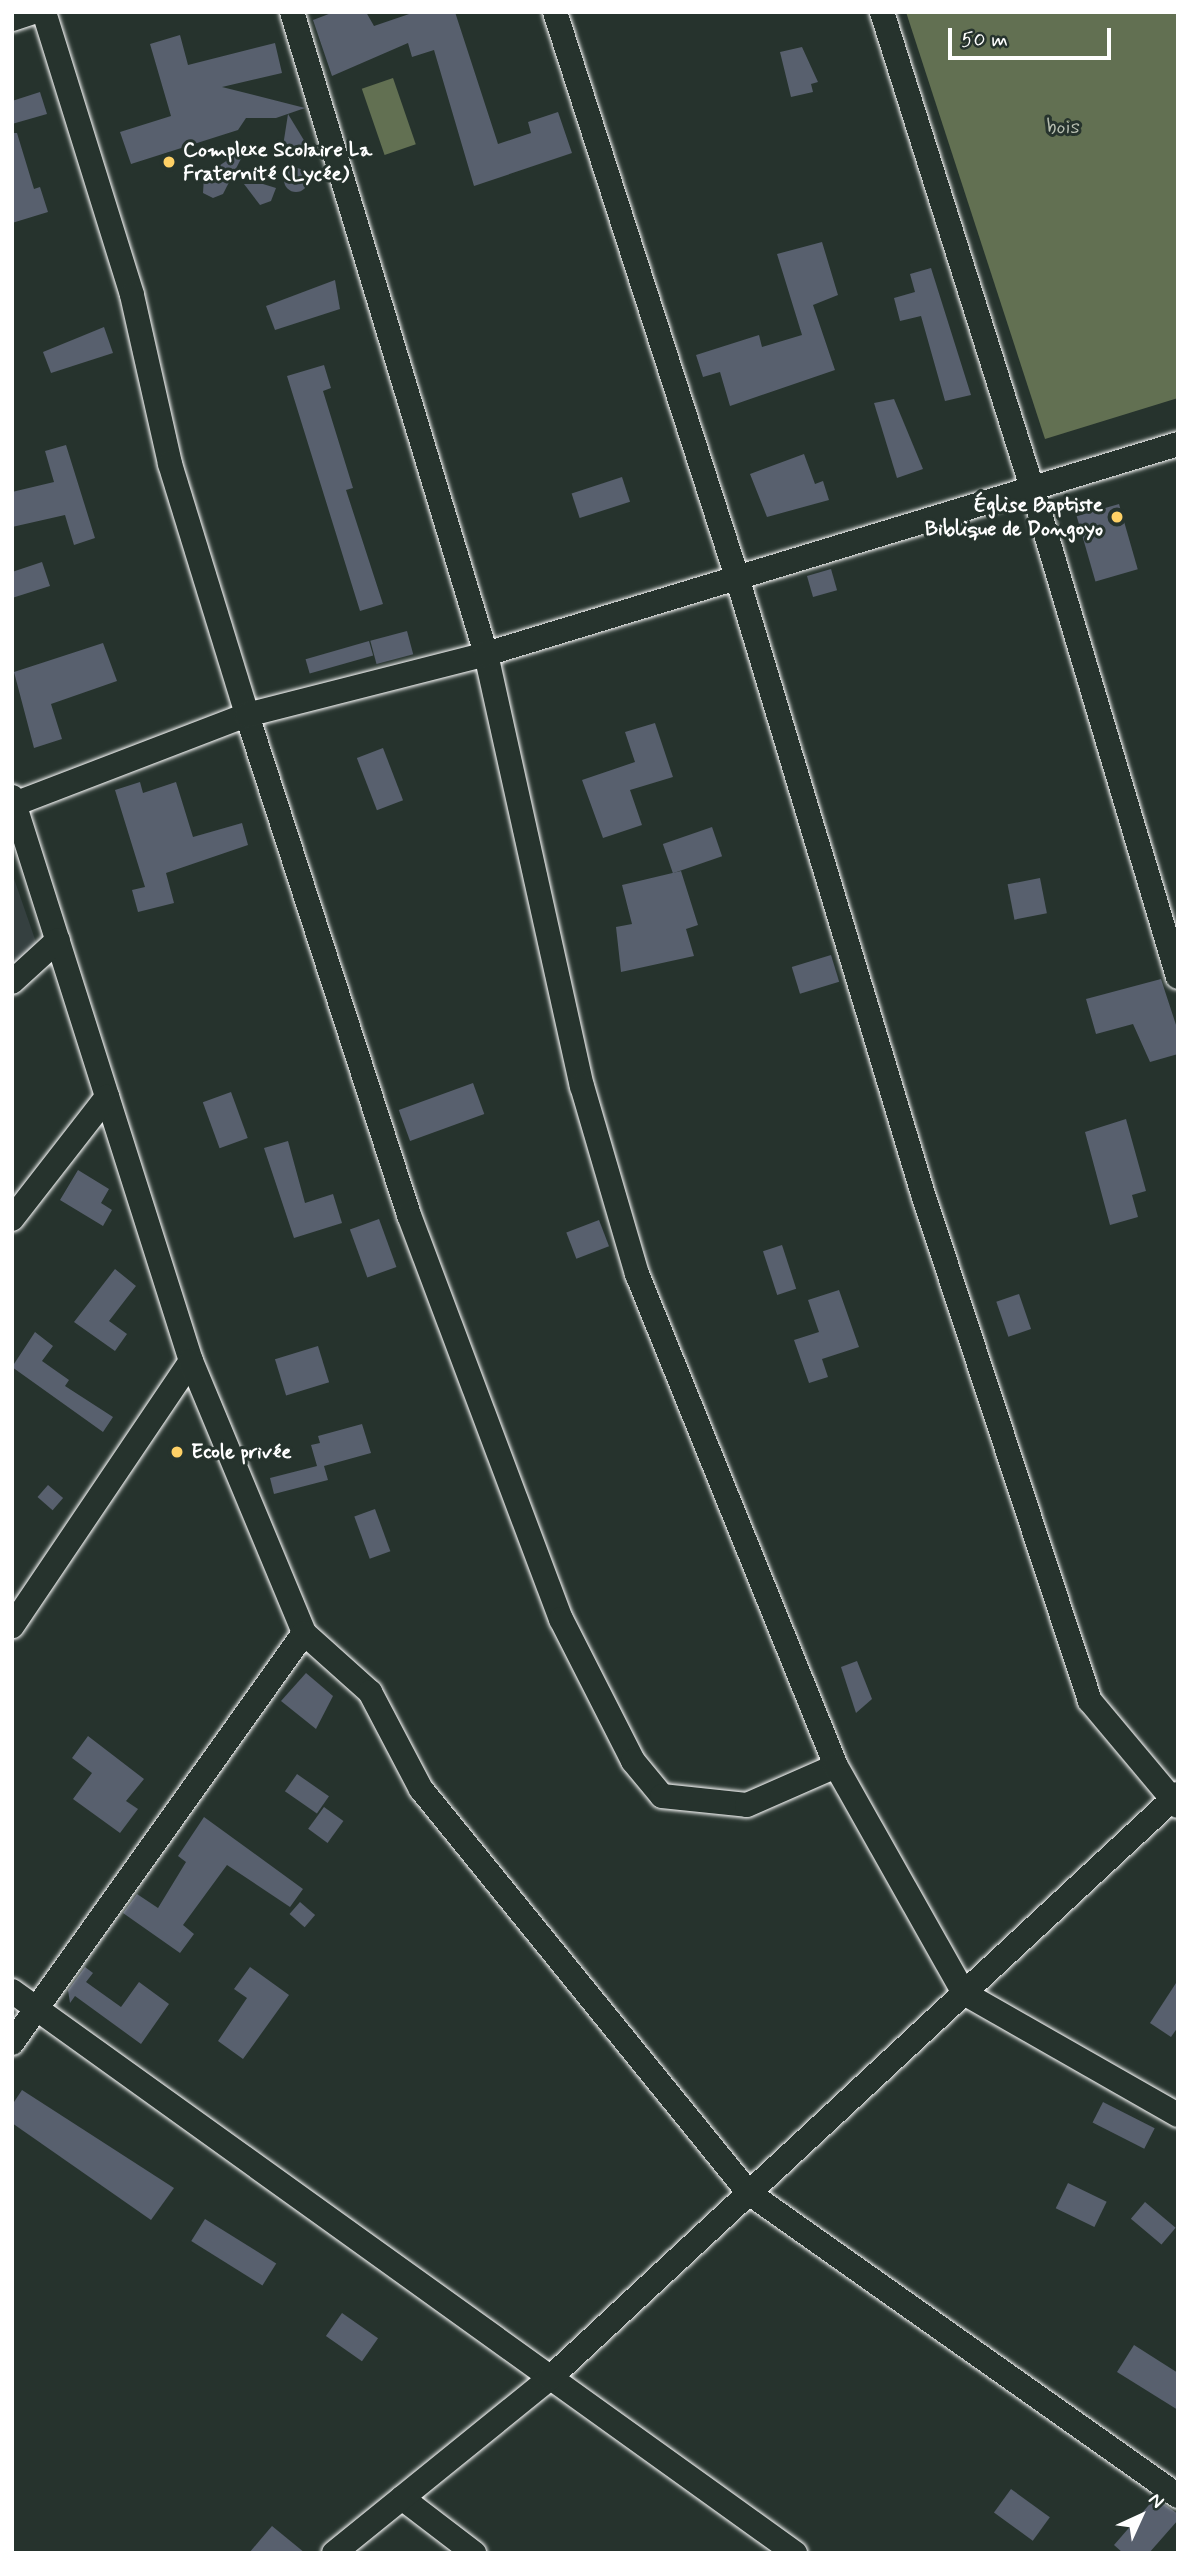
<!DOCTYPE html>
<meta charset="utf-8">
<style>
body{margin:0}
#map{position:relative;width:1190px;height:2565px;overflow:hidden;background:#26332d;font-family:Mynerve,sans-serif}
div>[style]{position:absolute}
.built>*{inset:0;background:#354040}
.green>*{inset:0;background:#627052;transform-origin:0 0}
.building>*{inset:0;background:#58606e;transform-origin:0 0}
.round{border-radius:50%}
.roads{filter:drop-shadow(0 0 2px #fff) drop-shadow(0 0 2px #fff)}
.street>*{height:24px;margin:-12px;padding:0 12px;transform-origin:12px;border-radius:12px;background:#26332d}
.dots>*{width:19px;height:19px;translate:-50% -50%;box-sizing:border-box;border:4px solid #26332d;border-radius:50%}
span{translate:-50% -50%;white-space:nowrap;text-align:center;line-height:1.15;-webkit-text-stroke:6px #26332d;paint-order:stroke}
.park-label{font-size:21px;color:#b8bfb1}
.poi-label{font-size:21px;color:#fff;font-weight:700}
.left{translate:0 -50%;text-align:left}
.right{translate:-100% -50%;text-align:right}
.frame{position:absolute;inset:0;border:14px solid #fff;pointer-events:none}
.north{position:absolute;left:1106px;top:2481px;width:70px;height:70px;-webkit-text-stroke:5px #26332d;paint-order:stroke;rotate:45deg;font-size:19px;font-weight:700;line-height:28px;text-align:center;color:#fff}
.north::after{content:'';display:block;margin:auto;width:24px;height:32px;background:#fff;clip-path:polygon(50% 0,100% 100%,50% 72%,0 100%)}
.scale{position:absolute;left:948px;top:28px;width:163px;height:32px;box-sizing:border-box;border:4px solid #fff;border-top:0;padding-left:9px;font-size:21px;line-height:24px;white-space:nowrap;color:#fff;-webkit-text-stroke:5px #26332d;paint-order:stroke}
</style>
<div id="map">
<div class="built">
<i style="clip-path:polygon(12px 873px,37px 945px,12px 968px)"></i>
</div>
<div class="green">
<i style="clip-path:polygon(906px 12px,1178px 12px,1178px 398px,1045px 439px)"></i>
<i style="left:393px;top:78px;width:70px;height:33px;rotate:71deg"></i>
</div>
<div class="building">
<i style="clip-path:polygon(334px 12px,366px 12px,374px 26px,415px 12px,455px 12px,498px 144px,531px 133px,528px 122px,558px 112px,572px 153px,474px 186px,434px 50px,412px 57px,408px 43px,332px 76px,313px 20px)"></i>
<i style="clip-path:polygon(180px 35px,188px 65px,275px 43px,282px 73px,222px 87px,305px 108px,276px 118px,246px 118px,238px 130px,131px 164px,120px 132px,171px 116px,150px 44px)"></i>
<i style="clip-path:polygon(802px 47px,818px 82px,811px 84px,813px 92px,791px 97px,780px 52px)"></i>
<i style="clip-path:polygon(40px 92px,47px 114px,12px 124px,12px 101px)"></i>
<i style="clip-path:polygon(288px 114px,305px 142px,297px 157px,283px 146px)"></i>
<i style="clip-path:polygon(12px 133px,17px 133px,34px 189px,40px 187px,48px 212px,12px 223px)"></i>
<i style="clip-path:polygon(247px 147px,223px 194px,213px 198px,203px 193px,204px 176px)"></i>
<i class="round" style="left:284px;top:168px;width:24px;height:24px"></i>
<i style="clip-path:polygon(244px 184px,263px 184px,276px 188px,271px 201px,260px 205px)"></i>
<i style="clip-path:polygon(822px 242px,838px 295px,813px 305px,835px 370px,730px 406px,720px 372px,703px 377px,696px 355px,759px 335px,762px 347px,802px 335px,777px 254px)"></i>
<i style="clip-path:polygon(931px 268px,971px 395px,945px 401px,921px 316px,900px 321px,894px 298px,915px 292px,910px 274px)"></i>
<i style="clip-path:polygon(335px 280px,340px 309px,275px 330px,266px 306px)"></i>
<i style="clip-path:polygon(104px 327px,113px 353px,51px 373px,43px 352px)"></i>
<i style="clip-path:polygon(324px 365px,331px 388px,323px 391px,353px 488px,346px 490px,383px 604px,360px 611px,287px 376px)"></i>
<i style="clip-path:polygon(894px 399px,923px 469px,897px 478px,874px 403px)"></i>
<i style="clip-path:polygon(66px 445px,95px 538px,74px 545px,65px 515px,12px 527px,12px 492px,54px 482px,45px 451px)"></i>
<i style="clip-path:polygon(804px 454px,815px 484px,823px 481px,829px 500px,767px 517px,750px 474px)"></i>
<i style="left:622px;top:477px;width:26px;height:53px;rotate:72deg"></i>
<i style="left:1119px;top:504px;width:68px;height:44px;rotate:74deg"></i>
<i style="clip-path:polygon(42px 562px,50px 586px,12px 598px,12px 572px)"></i>
<i style="left:831px;top:569px;width:22px;height:25px;rotate:74deg"></i>
<i style="left:407px;top:631px;width:24px;height:38px;rotate:75deg"></i>
<i style="left:369px;top:641px;width:15px;height:66px;rotate:74deg"></i>
<i style="clip-path:polygon(103px 643px,117px 681px,51px 704px,62px 739px,34px 748px,14px 672px)"></i>
<i style="clip-path:polygon(655px 723px,673px 777px,630px 790px,642px 825px,603px 838px,582px 780px,635px 762px,625px 732px)"></i>
<i style="left:383px;top:748px;width:56px;height:28px;rotate:69deg"></i>
<i style="clip-path:polygon(140px 782px,143px 793px,176px 782px,193px 837px,242px 823px,248px 845px,166px 873px,174px 903px,138px 912px,132px 890px,145px 887px,115px 790px)"></i>
<i style="left:712px;top:827px;width:31px;height:52px;rotate:71deg"></i>
<i style="clip-path:polygon(681px 871px,698px 925px,686px 929px,694px 956px,621px 972px,616px 927px,632px 924px,622px 885px)"></i>
<i style="left:1040px;top:878px;width:36px;height:33px;rotate:79deg"></i>
<i style="left:831px;top:955px;width:28px;height:41px;rotate:73deg"></i>
<i style="clip-path:polygon(1161px 979px,1178px 1031px,1178px 1054px,1150px 1062px,1133px 1024px,1096px 1034px,1086px 999px)"></i>
<i style="left:473px;top:1083px;width:33px;height:79px;rotate:70deg"></i>
<i style="left:231px;top:1092px;width:49px;height:30px;rotate:70deg"></i>
<i style="clip-path:polygon(1126px 1119px,1146px 1191px,1132px 1195px,1138px 1217px,1110px 1225px,1085px 1132px)"></i>
<i style="clip-path:polygon(288px 1141px,305px 1203px,333px 1194px,342px 1223px,294px 1238px,264px 1148px)"></i>
<i style="clip-path:polygon(78px 1170px,109px 1189px,101px 1203px,112px 1210px,103px 1226px,60px 1200px)"></i>
<i style="left:379px;top:1219px;width:51px;height:31px;rotate:70deg"></i>
<i style="left:599px;top:1220px;width:28px;height:35px;rotate:69deg"></i>
<i style="left:782px;top:1245px;width:46px;height:20px;rotate:72deg"></i>
<i style="clip-path:polygon(115px 1269px,136px 1286px,109px 1321px,127px 1334px,115px 1351px,74px 1322px)"></i>
<i style="clip-path:polygon(839px 1290px,859px 1347px,822px 1359px,828px 1377px,809px 1383px,794px 1340px,819px 1332px,808px 1300px)"></i>
<i style="left:1019px;top:1294px;width:37px;height:24px;rotate:71deg"></i>
<i style="clip-path:polygon(35px 1332px,53px 1346px,42px 1361px,69px 1380px,65px 1386px,113px 1417px,103px 1432px,12px 1367px)"></i>
<i style="left:318px;top:1346px;width:38px;height:45px;rotate:73deg"></i>
<i style="clip-path:polygon(362px 1424px,371px 1453px,324px 1466px,328px 1480px,274px 1494px,270px 1478px,317px 1466px,311px 1445px,320px 1443px,318px 1436px)"></i>
<i style="left:48px;top:1485px;width:20px;height:16px;rotate:41deg"></i>
<i style="left:375px;top:1509px;width:45px;height:22px;rotate:70deg"></i>
<i style="clip-path:polygon(857px 1661px,872px 1699px,856px 1713px,841px 1667px)"></i>
<i style="clip-path:polygon(306px 1673px,333px 1696px,316px 1729px,281px 1701px)"></i>
<i style="clip-path:polygon(88px 1736px,144px 1779px,126px 1801px,138px 1809px,120px 1833px,73px 1799px,92px 1773px,72px 1758px)"></i>
<i style="left:297px;top:1774px;width:39px;height:21px;rotate:35deg"></i>
<i style="left:324px;top:1807px;width:24px;height:27px;rotate:36deg"></i>
<i style="clip-path:polygon(204px 1817px,303px 1889px,290px 1907px,227px 1865px,183px 1925px,194px 1934px,180px 1953px,123px 1913px,137px 1894px,158px 1908px,186px 1862px,178px 1856px)"></i>
<i style="left:300px;top:1902px;width:20px;height:16px;rotate:41deg"></i>
<i style="clip-path:polygon(85px 1967px,93px 1973px,86px 1982px,121px 2007px,139px 1982px,169px 2004px,141px 2044px,75px 1996px,70px 2003px,68px 1990px)"></i>
<i style="clip-path:polygon(250px 1967px,289px 1995px,243px 2059px,218px 2041px,247px 1998px,234px 1989px)"></i>
<i style="clip-path:polygon(1178px 1980px,1178px 2027px,1171px 2037px,1150px 2023px)"></i>
<i style="clip-path:polygon(22px 2090px,174px 2188px,151px 2220px,12px 2123px,12px 2105px)"></i>
<i style="left:1103px;top:2102px;width:58px;height:23px;rotate:27deg"></i>
<i style="left:1068px;top:2183px;width:43px;height:28px;rotate:26deg"></i>
<i style="left:1145px;top:2202px;width:40px;height:22px;rotate:40deg"></i>
<i style="left:205px;top:2219px;width:84px;height:26px;rotate:32deg"></i>
<i style="left:342px;top:2313px;width:44px;height:28px;rotate:35deg"></i>
<i style="clip-path:polygon(1134px 2345px,1178px 2373px,1178px 2410px,1117px 2372px)"></i>
<i style="left:1011px;top:2489px;width:48px;height:29px;rotate:36deg"></i>
<i style="clip-path:polygon(1155px 2498px,1178px 2514px,1178px 2520px,1149px 2553px,1123px 2553px,1114px 2545px)"></i>
<i style="clip-path:polygon(272px 2526px,305px 2553px,249px 2553px)"></i>
</div>
<div class="roads">
<div class="street">
<i style="left:44px;top:12px;width:296px;rotate:72.7deg"></i>
<i style="left:132px;top:295px;width:173px;rotate:77.3deg"></i>
<i style="left:170px;top:464px;width:263px;rotate:72.9deg"></i>
<i style="left:247px;top:715px;width:526px;rotate:72.05deg"></i>
<i style="left:409px;top:1215px;width:432px;rotate:69.4deg"></i>
<i style="left:561px;top:1619px;width:159px;rotate:63.1deg"></i>
<i style="left:633px;top:1761px;width:45px;rotate:50.4deg"></i>
<i style="left:662px;top:1796px;width:85px;rotate:6deg"></i>
<i style="left:747px;top:1805px;width:97px;rotate:-23.7deg"></i>
<i style="left:292px;top:12px;width:671px;rotate:73.19deg"></i>
<i style="left:486px;top:654px;width:443px;rotate:77.5deg"></i>
<i style="left:582px;top:1086px;width:196px;rotate:73.7deg"></i>
<i style="left:637px;top:1274px;width:531px;rotate:67.98deg"></i>
<i style="left:836px;top:1766px;width:261px;rotate:60.6deg"></i>
<i style="left:964px;top:1993px;width:246px;rotate:29.7deg"></i>
<i style="left:555px;top:12px;width:594px;rotate:72.15deg"></i>
<i style="left:737px;top:577px;width:641px;rotate:73.23deg"></i>
<i style="left:922px;top:1191px;width:537px;rotate:71.77deg"></i>
<i style="left:1090px;top:1701px;width:137px;rotate:50deg"></i>
<i style="left:882px;top:12px;width:498px;rotate:72.5deg"></i>
<i style="left:1032px;top:487px;width:511px;rotate:73.41deg"></i>
<i style="left:12px;top:19px;width:23px;rotate:-18deg"></i>
<i style="left:12px;top:797px;width:592px;rotate:72.39deg"></i>
<i style="left:191px;top:1361px;width:320px;rotate:124deg"></i>
<i style="left:12px;top:805px;width:252px;rotate:-21deg"></i>
<i style="left:247px;top:715px;width:247px;rotate:-14.3deg"></i>
<i style="left:486px;top:654px;width:723px;rotate:-16.88deg"></i>
<i style="left:12px;top:982px;width:62px;rotate:-42.4deg"></i>
<i style="left:12px;top:1219px;width:155px;rotate:-52.1deg"></i>
<i style="left:191px;top:1361px;width:295px;rotate:67.4deg"></i>
<i style="left:304px;top:1633px;width:89px;rotate:41.8deg"></i>
<i style="left:370px;top:1692px;width:110px;rotate:62.3deg"></i>
<i style="left:421px;top:1789px;width:520px;rotate:50.93deg"></i>
<i style="left:749px;top:2193px;width:525px;rotate:35.23deg"></i>
<i style="left:12px;top:1991px;width:964px;rotate:35.67deg"></i>
<i style="left:12px;top:2043px;width:503px;rotate:-54.54deg"></i>
<i style="left:402px;top:2498px;width:91px;rotate:37.4deg"></i>
<i style="left:334px;top:2553px;width:278px;rotate:-39deg"></i>
<i style="left:550px;top:2378px;width:858px;rotate:-42.92deg"></i>
</div>
</div>
<div class="dots">
<i style="left:169px;top:162px;background:#ffd166"></i>
<i style="left:1117px;top:517px;background:#ffd166"></i>
<i style="left:177px;top:1452px;background:#ffd166"></i>
</div>
<div class="park-label">
<span style="left:1063px;top:127px">bois</span>
</div>
<div class="poi-label">
<span class="left" style="left:183px;top:162px">Complexe Scolaire La<br>Fraternité (Lycée)</span>
<span class="right" style="left:1103px;top:517px">Église Baptiste<br>Biblique de Dongoyo</span>
<span class="left" style="left:191px;top:1452px">Ecole privée</span>
</div>
<div class="frame"></div>
<div class="north">N</div>
<div class="scale">50 m</div>
</div>
